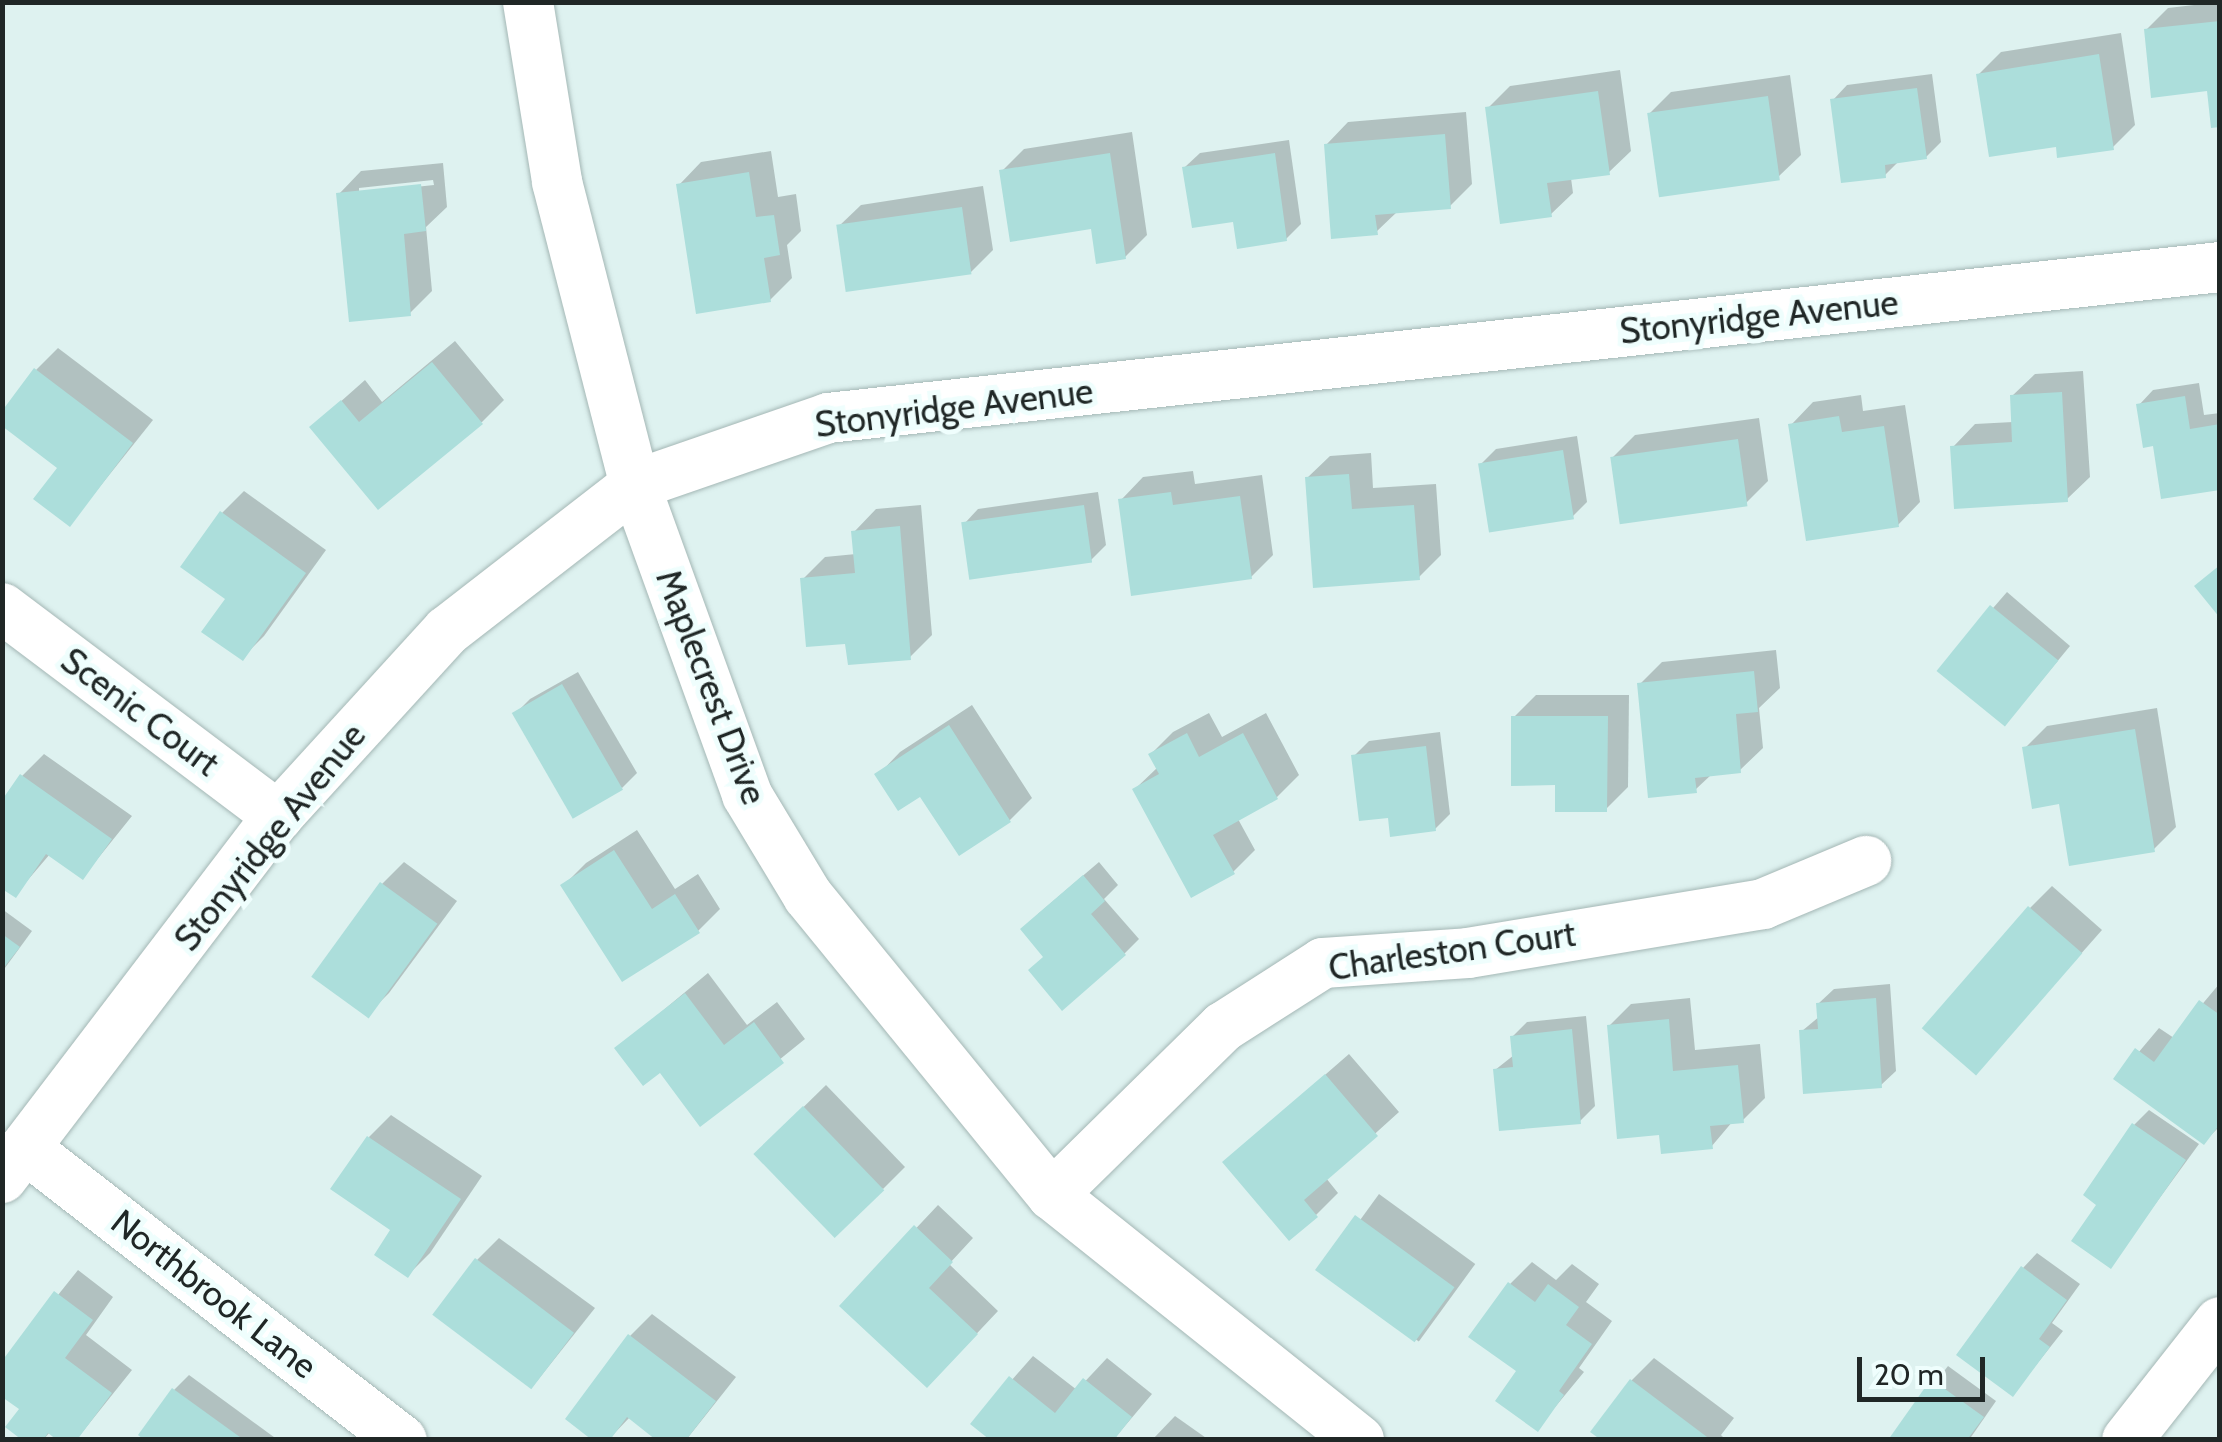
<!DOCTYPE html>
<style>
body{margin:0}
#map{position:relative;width:2222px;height:1442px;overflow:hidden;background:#def2f0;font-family:Cabin,sans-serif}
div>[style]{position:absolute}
.shadow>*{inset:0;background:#0003;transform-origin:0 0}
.building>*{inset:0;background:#acdedb;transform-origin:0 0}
.roads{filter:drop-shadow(0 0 2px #a4b7b5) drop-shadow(0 0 2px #a4b7b5)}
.street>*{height:50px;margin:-25px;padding:0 25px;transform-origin:25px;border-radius:25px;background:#fff}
span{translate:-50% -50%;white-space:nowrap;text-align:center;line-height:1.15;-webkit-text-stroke:10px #effefd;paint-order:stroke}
.street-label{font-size:35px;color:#202726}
.frame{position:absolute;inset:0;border:5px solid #202726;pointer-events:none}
.scale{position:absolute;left:1857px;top:1357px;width:128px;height:45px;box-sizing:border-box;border:5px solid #202726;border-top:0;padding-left:12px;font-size:30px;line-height:35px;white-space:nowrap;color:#202726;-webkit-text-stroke:8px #effefd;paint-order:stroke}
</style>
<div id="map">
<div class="shadow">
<i style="clip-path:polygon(2220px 2px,2220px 125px,2209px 88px,2146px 30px,2168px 8px)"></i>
<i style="clip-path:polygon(2121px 33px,2135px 125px,2113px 147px,2058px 144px,1979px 74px,2001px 52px)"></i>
<i style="clip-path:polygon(1620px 70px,1631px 151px,1608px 173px,1571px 178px,1573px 193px,1550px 215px,1488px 108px,1510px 86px)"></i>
<i style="clip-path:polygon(1932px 74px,1941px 142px,1926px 157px,1900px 160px,1885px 175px,1833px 100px,1847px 85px)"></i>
<i style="clip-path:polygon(1790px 75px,1801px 155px,1778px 177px,1649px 114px,1671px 92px)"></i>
<i style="clip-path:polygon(1466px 112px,1472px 184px,1450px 206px,1398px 211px,1376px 232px,1326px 145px,1348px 122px)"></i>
<i style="clip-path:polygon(1132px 132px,1147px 235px,1125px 257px,1093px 226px,1002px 171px,1024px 149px)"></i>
<i style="clip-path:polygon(1289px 140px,1301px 224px,1286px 239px,1235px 219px,1185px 167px,1200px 153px)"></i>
<i style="clip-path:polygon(771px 151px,778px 197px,796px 194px,801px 231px,787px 245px,792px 278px,770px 300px,679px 185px,701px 162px)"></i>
<i style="clip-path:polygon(evenodd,443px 163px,447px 207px,426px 227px,432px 291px,410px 313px,339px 194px,361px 171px,443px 163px,433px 180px,434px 185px,359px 193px,359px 188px,433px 180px)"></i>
<i style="clip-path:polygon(983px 186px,993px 250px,971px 272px,838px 227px,861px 205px)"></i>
<i style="clip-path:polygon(455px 341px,504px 400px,482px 422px,312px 427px,365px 380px,382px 402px)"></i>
<i style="clip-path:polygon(58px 348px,153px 420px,70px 524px,36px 370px)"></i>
<i style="clip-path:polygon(2083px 371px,2090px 477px,2067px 499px,1953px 447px,1975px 424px,2013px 422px,2012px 396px,2035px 374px)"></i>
<i style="clip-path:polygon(2199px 383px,2204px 415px,2220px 413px,2220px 487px,2156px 443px,2139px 405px,2153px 390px)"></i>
<i style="clip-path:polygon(1861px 395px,1863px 411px,1905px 405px,1920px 502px,1898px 525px,1791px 425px,1813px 402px)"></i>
<i style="clip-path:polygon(1759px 418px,1768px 481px,1745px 504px,1612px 458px,1635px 435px)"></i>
<i style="clip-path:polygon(1577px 436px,1587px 502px,1572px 517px,1481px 464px,1496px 449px)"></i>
<i style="clip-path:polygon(1371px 453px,1373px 488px,1436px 484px,1441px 555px,1419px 577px,1307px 478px,1330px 456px)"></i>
<i style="clip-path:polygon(1193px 471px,1195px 484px,1262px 475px,1273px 555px,1251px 577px,1121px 500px,1143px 477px)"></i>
<i style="clip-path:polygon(244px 491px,326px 550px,264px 636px,242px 658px,229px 599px,222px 513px)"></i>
<i style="clip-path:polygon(1098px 492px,1106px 545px,1091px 560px,964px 524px,978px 509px)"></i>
<i style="clip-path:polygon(921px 505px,932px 635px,910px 657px,848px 641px,803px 579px,825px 557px,856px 554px,854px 532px,876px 509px)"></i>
<i style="clip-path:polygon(2007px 592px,2070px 646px,2017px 710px,1939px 670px)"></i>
<i style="clip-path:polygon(1776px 650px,1780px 688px,1759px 708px,1763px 748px,1740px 770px,1712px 774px,1695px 790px,1640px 684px,1662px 662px)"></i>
<i style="clip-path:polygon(578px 672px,637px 773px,622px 788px,515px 714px,530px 699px)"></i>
<i style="clip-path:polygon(1536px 695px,1629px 695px,1628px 787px,1606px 809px,1558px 783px,1514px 717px)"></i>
<i style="clip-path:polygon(972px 705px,1032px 798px,1010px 820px,959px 852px,921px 793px,878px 775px,900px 752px)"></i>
<i style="clip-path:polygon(2157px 708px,2176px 827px,2154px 849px,2061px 801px,2025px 748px,2047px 726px)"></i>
<i style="clip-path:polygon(1209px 713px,1222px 737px,1266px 713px,1299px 775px,1277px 797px,1238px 819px,1255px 850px,1233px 872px,1135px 789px,1158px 767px,1151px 754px,1173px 732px)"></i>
<i style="clip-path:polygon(1440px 732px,1450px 814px,1435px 829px,1354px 756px,1369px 741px)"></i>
<i style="clip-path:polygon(44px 754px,132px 816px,83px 877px,50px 854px,15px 895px,22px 776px)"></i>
<i style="clip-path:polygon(637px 830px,675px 889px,698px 874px,720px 909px,698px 931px,564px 885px,586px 863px)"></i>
<i style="clip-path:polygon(404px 862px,457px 901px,389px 993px,367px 1015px,382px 884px)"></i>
<i style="clip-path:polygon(1099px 862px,1118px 885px,1104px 899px,1139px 939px,1124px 954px,1046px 955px,1038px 914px)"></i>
<i style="clip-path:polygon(2052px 886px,2102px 930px,1996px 1050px,2030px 908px)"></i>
<i style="clip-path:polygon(2px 909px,32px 931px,2px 972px)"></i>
<i style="clip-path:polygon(708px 973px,747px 1025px,777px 1002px,805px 1039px,701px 1123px,661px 1070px,618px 1048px)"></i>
<i style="clip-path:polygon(2220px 983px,2220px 1126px,2204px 1142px,2117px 1078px,2159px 1028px,2174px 1038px)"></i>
<i style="clip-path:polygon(1890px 984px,1896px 1071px,1881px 1085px,1802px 1031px,1820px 1016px,1819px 1003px,1834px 989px)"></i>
<i style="clip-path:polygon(1690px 998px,1695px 1050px,1760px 1044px,1765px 1098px,1743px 1120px,1733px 1121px,1711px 1147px,1609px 1026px,1631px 1004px)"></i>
<i style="clip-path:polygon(1586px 1016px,1595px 1106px,1580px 1121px,1495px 1070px,1514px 1055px,1512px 1037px,1527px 1022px)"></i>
<i style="clip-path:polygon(1349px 1054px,1399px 1112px,1326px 1178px,1338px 1193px,1316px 1215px,1225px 1162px)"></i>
<i style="clip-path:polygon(826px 1085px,905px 1167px,883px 1189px,779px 1131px)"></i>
<i style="clip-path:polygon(2149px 1110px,2199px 1144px,2110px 1266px,2099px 1204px,2134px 1125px)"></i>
<i style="clip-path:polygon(391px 1115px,482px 1176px,430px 1253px,408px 1275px,369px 1137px)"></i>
<i style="left:1379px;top:1194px;width:119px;height:96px;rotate:36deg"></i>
<i style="clip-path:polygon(938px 1205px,973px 1238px,949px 1264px,998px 1311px,949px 1363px,843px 1306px)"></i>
<i style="clip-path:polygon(499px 1238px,595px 1308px,533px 1386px,477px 1260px)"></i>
<i style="clip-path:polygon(2037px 1253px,2080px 1284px,2052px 1323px,2063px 1331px,2013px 1394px,2023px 1268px)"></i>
<i style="clip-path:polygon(1532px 1262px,1556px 1280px,1572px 1264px,1599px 1284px,1586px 1302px,1612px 1321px,1579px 1368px,1584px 1372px,1537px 1429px,1519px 1371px,1510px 1284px)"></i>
<i style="clip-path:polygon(78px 1270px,113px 1297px,86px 1335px,132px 1370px,76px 1440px,50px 1432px,43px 1440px,2px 1365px)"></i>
<i style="clip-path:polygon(652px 1314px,736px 1377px,686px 1440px,630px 1417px,608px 1440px,630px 1336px)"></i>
<i style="clip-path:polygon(1033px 1356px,1077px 1390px,1107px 1358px,1152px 1394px,1113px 1440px,974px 1423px)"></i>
<i style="clip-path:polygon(1654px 1358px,1734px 1418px,1721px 1435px,1726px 1440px,1605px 1440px,1632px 1380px)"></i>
<i style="clip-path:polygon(1948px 1366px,1996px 1401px,1969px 1440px,1891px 1440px)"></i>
<i style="clip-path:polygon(189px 1375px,278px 1440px,149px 1440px,174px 1390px)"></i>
<i style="clip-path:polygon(1175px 1416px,1209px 1440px,1152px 1440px)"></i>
</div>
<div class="building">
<i style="clip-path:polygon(2220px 21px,2220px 127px,2211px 128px,2207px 91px,2151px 98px,2144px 29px)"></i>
<i style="clip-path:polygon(2099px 54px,2114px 150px,2057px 158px,2056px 147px,1989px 157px,1976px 74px)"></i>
<i style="clip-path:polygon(1917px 88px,1927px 159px,1885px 165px,1886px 178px,1841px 183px,1830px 99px)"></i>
<i style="clip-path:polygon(1598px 91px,1610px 175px,1547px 183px,1552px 217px,1500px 224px,1485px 107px)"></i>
<i style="left:1768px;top:96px;width:85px;height:122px;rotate:82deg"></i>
<i style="clip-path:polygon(1445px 134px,1451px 209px,1375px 215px,1378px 235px,1331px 239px,1324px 144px)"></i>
<i style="clip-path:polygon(1110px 153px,1126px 259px,1096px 264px,1091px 229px,1010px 242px,999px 170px)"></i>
<i style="clip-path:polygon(1275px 153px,1287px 241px,1237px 249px,1233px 222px,1192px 228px,1182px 167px)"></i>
<i style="clip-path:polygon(749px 172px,756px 217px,774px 215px,780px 255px,764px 258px,771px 302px,696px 314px,676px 184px)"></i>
<i style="clip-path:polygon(421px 184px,426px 231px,404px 234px,411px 316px,349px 322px,336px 193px)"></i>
<i style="left:962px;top:207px;width:68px;height:127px;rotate:82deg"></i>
<i style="clip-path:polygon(432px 362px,483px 424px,378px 510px,309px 427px,341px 400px,359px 422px)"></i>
<i style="clip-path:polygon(34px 368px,133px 443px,70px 527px,33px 499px,57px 468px,2px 426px,2px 411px)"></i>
<i style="clip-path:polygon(2062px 392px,2068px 502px,1954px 509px,1950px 446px,2012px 442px,2010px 395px)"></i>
<i style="clip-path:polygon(2185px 396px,2190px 429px,2220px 424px,2220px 490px,2161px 499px,2153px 446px,2143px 448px,2136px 404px)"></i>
<i style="clip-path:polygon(1839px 416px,1842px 432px,1884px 426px,1899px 527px,1806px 541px,1788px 424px)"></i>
<i style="left:1738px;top:439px;width:68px;height:129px;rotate:82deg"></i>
<i style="left:1563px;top:450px;width:70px;height:86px;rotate:81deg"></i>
<i style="clip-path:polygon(1349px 474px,1352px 509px,1414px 505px,1420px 580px,1313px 588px,1305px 477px)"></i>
<i style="clip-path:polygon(1171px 492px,1173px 505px,1240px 496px,1252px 579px,1131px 596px,1118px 499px)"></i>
<i style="left:1084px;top:505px;width:58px;height:124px;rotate:82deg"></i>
<i style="clip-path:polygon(220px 511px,306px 573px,243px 661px,201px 632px,225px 599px,180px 567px)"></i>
<i style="clip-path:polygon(900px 526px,911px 660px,848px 665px,845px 644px,806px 647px,800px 578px,855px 573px,851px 531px)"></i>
<i style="clip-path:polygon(2220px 565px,2220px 618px,2194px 586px)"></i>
<i style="left:1990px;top:605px;width:88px;height:85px;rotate:39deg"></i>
<i style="clip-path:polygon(1754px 671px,1758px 712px,1736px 714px,1741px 773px,1695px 778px,1697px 793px,1648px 798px,1637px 683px)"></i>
<i style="left:562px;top:684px;width:122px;height:58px;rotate:60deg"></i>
<i style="clip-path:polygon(1511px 716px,1608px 716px,1607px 812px,1555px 812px,1555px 785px,1511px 786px)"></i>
<i style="clip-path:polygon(949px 725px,1011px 822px,959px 856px,920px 797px,898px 811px,874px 774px)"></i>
<i style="clip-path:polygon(2135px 729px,2155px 852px,2069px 866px,2059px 804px,2032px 809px,2022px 747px)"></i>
<i style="clip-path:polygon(1187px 733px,1199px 757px,1243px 733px,1278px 799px,1213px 835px,1235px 874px,1191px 898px,1132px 789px,1159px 774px,1148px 754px)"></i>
<i style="clip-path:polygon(1426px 746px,1436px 831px,1390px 837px,1388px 818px,1359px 821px,1351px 755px)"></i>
<i style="clip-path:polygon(20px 774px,112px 839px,83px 880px,46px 854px,16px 898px,2px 889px,2px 800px)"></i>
<i style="clip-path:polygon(614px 850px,652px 909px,675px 894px,700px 933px,622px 982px,560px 885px)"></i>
<i style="clip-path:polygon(1083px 875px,1105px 901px,1091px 914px,1126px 955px,1062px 1011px,1028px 970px,1043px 957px,1020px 929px)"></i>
<i style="left:380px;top:882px;width:71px;height:117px;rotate:36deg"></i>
<i style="left:2028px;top:906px;width:72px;height:162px;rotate:41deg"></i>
<i style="clip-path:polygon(2px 934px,20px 947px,2px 970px)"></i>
<i style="clip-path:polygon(685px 993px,724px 1045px,754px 1022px,784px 1063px,700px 1127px,660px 1073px,643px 1086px,614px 1048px)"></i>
<i style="clip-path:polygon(1876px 998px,1882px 1088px,1803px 1094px,1799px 1030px,1818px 1029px,1816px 1003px)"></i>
<i style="clip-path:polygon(2199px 1000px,2220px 1015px,2220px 1124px,2204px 1145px,2113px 1079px,2135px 1048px,2154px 1062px)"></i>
<i style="clip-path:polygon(1669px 1019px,1673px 1071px,1738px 1065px,1744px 1123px,1710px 1126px,1713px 1149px,1661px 1154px,1659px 1135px,1617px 1139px,1607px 1025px)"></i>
<i style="clip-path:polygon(1572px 1029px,1581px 1124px,1499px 1131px,1493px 1069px,1513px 1067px,1510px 1036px)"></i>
<i style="clip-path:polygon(1325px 1074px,1378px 1136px,1304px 1200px,1318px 1217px,1289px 1241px,1222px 1162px)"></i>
<i style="left:803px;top:1106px;width:117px;height:69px;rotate:46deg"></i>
<i style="clip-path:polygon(2132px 1123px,2186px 1160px,2111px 1269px,2071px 1241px,2096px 1205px,2083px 1195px)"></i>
<i style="clip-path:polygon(367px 1136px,461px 1199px,408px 1278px,374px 1255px,390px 1230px,330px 1189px)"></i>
<i style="left:1355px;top:1215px;width:123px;height:68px;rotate:36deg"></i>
<i style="clip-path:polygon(914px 1225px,953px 1262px,929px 1288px,978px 1334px,927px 1388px,839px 1306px)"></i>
<i style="left:475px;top:1258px;width:124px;height:71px;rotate:37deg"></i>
<i style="clip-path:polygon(2021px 1266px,2067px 1300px,2039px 1339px,2050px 1347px,2013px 1397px,1956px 1355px)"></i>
<i style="clip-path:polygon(1508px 1282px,1535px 1302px,1548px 1284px,1579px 1307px,1566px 1325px,1592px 1344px,1559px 1391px,1564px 1395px,1538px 1432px,1495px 1401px,1516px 1371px,1468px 1337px)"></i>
<i style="clip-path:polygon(54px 1291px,93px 1320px,65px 1358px,112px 1393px,77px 1440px,57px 1440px,48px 1433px,43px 1440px,22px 1440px,5px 1427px,19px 1409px,2px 1397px,2px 1361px)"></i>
<i style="clip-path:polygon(628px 1334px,716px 1401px,686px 1440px,656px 1440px,627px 1417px,610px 1440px,592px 1440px,565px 1419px)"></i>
<i style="clip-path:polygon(1009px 1376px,1055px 1413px,1083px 1378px,1132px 1417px,1114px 1440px,990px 1440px,970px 1424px)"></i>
<i style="clip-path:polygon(1630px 1379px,1711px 1440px,1601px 1440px,1590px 1432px)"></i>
<i style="clip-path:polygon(1931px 1379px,1984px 1417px,1967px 1440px,1888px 1440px)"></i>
<i style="clip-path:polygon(172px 1388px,244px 1440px,144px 1440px,138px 1435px)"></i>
</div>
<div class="roads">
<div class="street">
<i style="left:528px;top:2px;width:182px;rotate:80.8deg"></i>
<i style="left:557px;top:182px;width:313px;rotate:75.6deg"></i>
<i style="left:635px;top:485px;width:330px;rotate:70.1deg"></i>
<i style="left:747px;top:795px;width:118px;rotate:58.9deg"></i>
<i style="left:808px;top:896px;width:386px;rotate:50.8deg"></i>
<i style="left:1052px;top:1195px;width:393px;rotate:38.6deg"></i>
<i style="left:2px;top:608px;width:346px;rotate:37deg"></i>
<i style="left:25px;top:1148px;width:477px;rotate:37.8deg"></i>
<i style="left:2px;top:1178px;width:455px;rotate:-52.7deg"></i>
<i style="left:278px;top:816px;width:251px;rotate:-47.6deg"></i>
<i style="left:447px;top:631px;width:238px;rotate:-37.8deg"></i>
<i style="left:635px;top:485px;width:204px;rotate:-19.1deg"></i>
<i style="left:828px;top:418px;width:1400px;rotate:-6.19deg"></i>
<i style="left:1052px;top:1195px;width:240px;rotate:-44.5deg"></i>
<i style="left:1223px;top:1027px;width:119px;rotate:-32.6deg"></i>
<i style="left:1323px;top:963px;width:145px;rotate:-3.9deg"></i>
<i style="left:1468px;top:953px;width:299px;rotate:-9.4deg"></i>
<i style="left:1763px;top:904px;width:112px;rotate:-22.7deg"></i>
<i style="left:2127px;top:1440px;width:150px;rotate:-51.8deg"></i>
</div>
</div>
<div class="street-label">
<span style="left:1759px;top:317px;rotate:-6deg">Stonyridge Avenue</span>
<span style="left:954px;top:408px;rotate:-7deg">Stonyridge Avenue</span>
<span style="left:711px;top:687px;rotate:69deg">Maplecrest Drive</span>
<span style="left:140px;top:712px;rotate:37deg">Scenic Court</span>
<span style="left:270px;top:837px;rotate:-51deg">Stonyridge Avenue</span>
<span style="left:1452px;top:951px;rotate:-8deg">Charleston Court</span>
<span style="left:214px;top:1294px;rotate:38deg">Northbrook Lane</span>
</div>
<div class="frame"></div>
<div class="scale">20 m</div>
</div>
